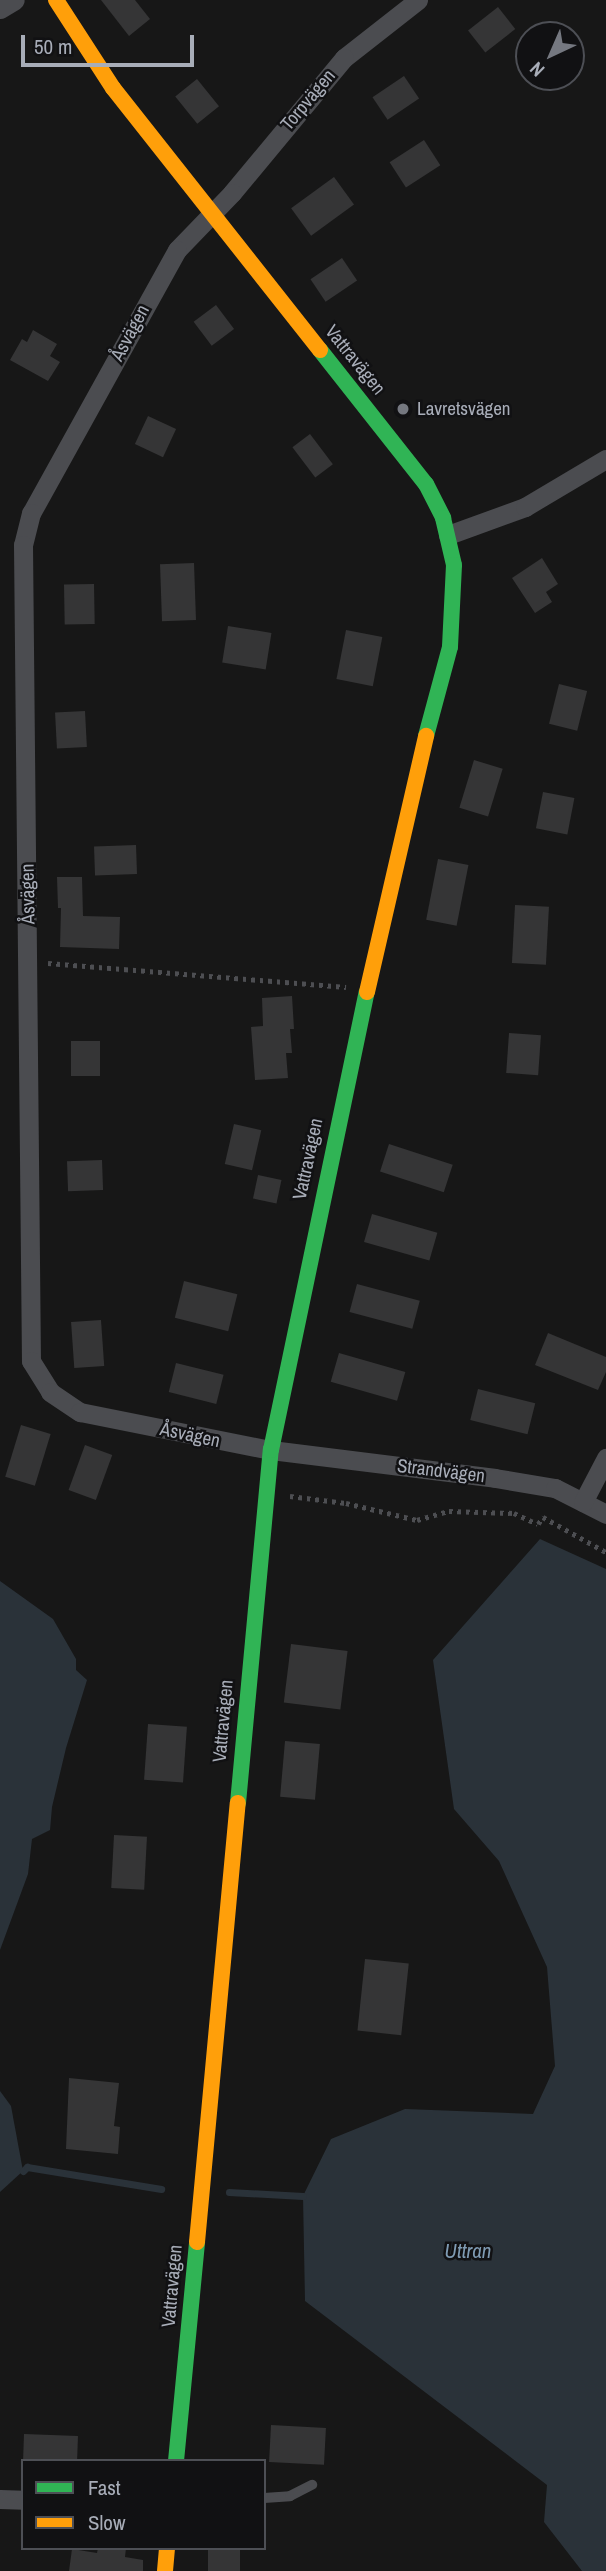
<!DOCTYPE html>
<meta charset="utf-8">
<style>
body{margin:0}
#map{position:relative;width:606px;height:2571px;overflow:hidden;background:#171717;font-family:"Archivo Narrow",sans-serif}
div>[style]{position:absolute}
.water>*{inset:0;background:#2a3239}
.stream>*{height:7px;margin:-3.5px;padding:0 3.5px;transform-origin:3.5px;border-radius:3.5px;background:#2a3239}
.building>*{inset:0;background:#353536;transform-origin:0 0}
.path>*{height:4.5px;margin-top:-2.25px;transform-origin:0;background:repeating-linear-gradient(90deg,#4d4e52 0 3.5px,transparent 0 8.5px)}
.lane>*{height:10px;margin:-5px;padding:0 5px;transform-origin:5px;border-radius:5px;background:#4b4c50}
.street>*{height:19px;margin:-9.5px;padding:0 9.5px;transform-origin:9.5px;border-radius:9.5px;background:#4b4c50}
.fast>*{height:16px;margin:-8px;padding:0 8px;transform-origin:8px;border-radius:8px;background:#30b455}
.slow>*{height:16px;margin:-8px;padding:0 8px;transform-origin:8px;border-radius:8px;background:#ff9f0a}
.dots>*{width:19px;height:19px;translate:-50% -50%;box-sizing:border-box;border:4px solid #111113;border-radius:50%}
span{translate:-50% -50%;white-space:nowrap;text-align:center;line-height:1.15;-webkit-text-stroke:5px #111113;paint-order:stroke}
.street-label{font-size:19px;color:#a8adb8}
.poi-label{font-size:19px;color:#a8adb8}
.left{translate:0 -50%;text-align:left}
.water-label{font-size:21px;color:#7f9bb3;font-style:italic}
.legend{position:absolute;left:21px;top:2459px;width:245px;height:91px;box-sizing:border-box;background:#111113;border:2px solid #4d4f55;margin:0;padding:9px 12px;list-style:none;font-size:21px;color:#a8adb8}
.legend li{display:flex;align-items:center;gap:14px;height:35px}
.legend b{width:35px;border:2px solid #4d4f55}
.north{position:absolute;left:515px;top:21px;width:70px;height:70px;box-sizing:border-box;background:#111113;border:2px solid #4d4f55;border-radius:50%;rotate:224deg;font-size:19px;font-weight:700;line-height:28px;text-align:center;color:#a8adb8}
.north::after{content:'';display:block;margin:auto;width:24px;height:32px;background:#757880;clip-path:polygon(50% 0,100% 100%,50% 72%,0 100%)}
.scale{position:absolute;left:21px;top:35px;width:173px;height:32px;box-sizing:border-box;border:4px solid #a8adb8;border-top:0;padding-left:9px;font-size:21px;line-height:24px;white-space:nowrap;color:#a8adb8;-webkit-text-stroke:5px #111113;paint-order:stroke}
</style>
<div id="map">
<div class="water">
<i style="clip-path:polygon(540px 1539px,606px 1569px,606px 2571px,582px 2571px,544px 2522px,547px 2485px,305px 2301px,303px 2196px,331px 2139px,405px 2109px,533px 2114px,555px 2066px,547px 1967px,499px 1861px,454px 1809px,433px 1660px)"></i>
<i style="clip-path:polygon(0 1581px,53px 1619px,76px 1659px,76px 1670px,87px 1680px,66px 1748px,52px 1807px,50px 1830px,32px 1839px,28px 1874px,0 1950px)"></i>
<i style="clip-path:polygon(0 2091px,11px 2106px,23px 2171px,0 2192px)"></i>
</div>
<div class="stream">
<i style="left:23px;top:2171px;width:6px;rotate:-45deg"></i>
<i style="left:27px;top:2167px;width:136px;rotate:9.3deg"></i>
<i style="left:229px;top:2192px;width:74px;rotate:3.1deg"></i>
</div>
<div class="building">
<i style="clip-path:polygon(101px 0,135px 0,150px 19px,129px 36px)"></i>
<i style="left:498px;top:7px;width:28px;height:38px;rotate:52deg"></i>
<i style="left:404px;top:76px;width:27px;height:38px;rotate:56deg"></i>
<i style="left:197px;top:79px;width:35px;height:28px;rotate:51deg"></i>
<i style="left:424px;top:140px;width:30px;height:41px;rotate:57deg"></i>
<i style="left:334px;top:177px;width:34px;height:53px;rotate:54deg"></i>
<i style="left:342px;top:258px;width:27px;height:38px;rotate:56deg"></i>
<i style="left:216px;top:305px;width:30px;height:28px;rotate:53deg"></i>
<i style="clip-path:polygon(33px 330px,57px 344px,50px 356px,60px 362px,48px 381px,10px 360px,22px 339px,27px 342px)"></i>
<i style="left:148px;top:416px;width:31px;height:31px;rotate:25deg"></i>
<i style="left:310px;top:434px;width:38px;height:22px;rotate:53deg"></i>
<i style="clip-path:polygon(542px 558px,558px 584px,546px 592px,552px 602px,535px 613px,512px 578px)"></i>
<i style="left:194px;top:563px;width:57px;height:34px;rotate:88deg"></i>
<i style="left:94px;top:584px;width:40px;height:30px;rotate:89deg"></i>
<i style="left:228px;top:626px;width:44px;height:37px;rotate:9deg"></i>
<i style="left:346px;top:630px;width:37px;height:50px;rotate:11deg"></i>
<i style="left:559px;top:684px;width:29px;height:41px;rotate:14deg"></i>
<i style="left:85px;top:711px;width:36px;height:30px;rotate:87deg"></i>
<i style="left:474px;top:760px;width:30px;height:50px;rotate:17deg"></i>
<i style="left:543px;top:792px;width:32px;height:37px;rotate:11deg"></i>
<i style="left:136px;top:845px;width:29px;height:42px;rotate:88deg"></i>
<i style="left:438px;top:859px;width:31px;height:62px;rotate:11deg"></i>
<i style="clip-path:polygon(57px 877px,82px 877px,83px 916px,120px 917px,119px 949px,60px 947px,61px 908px,58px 908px)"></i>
<i style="left:515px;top:905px;width:34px;height:58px;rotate:3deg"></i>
<i style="clip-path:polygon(292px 996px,294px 1029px,290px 1029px,292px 1053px,286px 1053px,288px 1078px,255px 1080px,251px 1027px,263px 1026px,262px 998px)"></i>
<i style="left:509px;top:1033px;width:32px;height:40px;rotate:4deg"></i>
<i style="left:100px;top:1041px;width:35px;height:29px;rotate:90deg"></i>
<i style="left:234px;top:1124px;width:28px;height:41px;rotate:13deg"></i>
<i style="left:389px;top:1144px;width:67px;height:29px;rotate:18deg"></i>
<i style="left:102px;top:1160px;width:30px;height:35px;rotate:88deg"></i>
<i style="left:258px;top:1175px;width:24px;height:24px;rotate:12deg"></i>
<i style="left:372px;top:1214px;width:68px;height:29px;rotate:16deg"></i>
<i style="left:184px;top:1281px;width:55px;height:38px;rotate:14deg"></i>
<i style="left:357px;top:1284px;width:65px;height:29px;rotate:15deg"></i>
<i style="left:101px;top:1320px;width:46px;height:30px;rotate:86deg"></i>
<i style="clip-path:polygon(548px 1333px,606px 1357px,606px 1372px,598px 1390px,535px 1365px)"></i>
<i style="left:339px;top:1353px;width:69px;height:30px;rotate:16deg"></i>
<i style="left:176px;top:1363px;width:49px;height:30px;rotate:14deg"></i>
<i style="left:478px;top:1389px;width:59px;height:32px;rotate:14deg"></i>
<i style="left:21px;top:1425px;width:31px;height:54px;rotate:17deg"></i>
<i style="left:85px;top:1445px;width:29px;height:48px;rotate:20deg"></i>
<i style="left:291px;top:1644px;width:57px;height:59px;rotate:7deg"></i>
<i style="left:148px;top:1724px;width:39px;height:56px;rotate:4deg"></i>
<i style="left:285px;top:1741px;width:35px;height:56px;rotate:5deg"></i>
<i style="left:114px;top:1835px;width:33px;height:53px;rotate:3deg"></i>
<i style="left:365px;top:1959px;width:44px;height:72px;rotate:6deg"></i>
<i style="clip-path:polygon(69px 2078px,119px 2083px,114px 2126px,120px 2127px,118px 2154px,66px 2149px)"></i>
<i style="left:271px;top:2425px;width:55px;height:37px;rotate:3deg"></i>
<i style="left:24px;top:2434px;width:54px;height:27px;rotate:2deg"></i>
<i style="clip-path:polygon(98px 2548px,126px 2548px,125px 2557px,143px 2560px,143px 2571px,69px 2571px,72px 2549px,97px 2553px)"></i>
<i style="left:208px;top:2548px;width:32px;height:23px"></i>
</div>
<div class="path">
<i style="left:48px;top:963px;width:299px;rotate:4.6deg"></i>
<i style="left:290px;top:1496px;width:56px;rotate:7.1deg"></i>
<i style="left:346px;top:1503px;width:73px;rotate:13.5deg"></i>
<i style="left:417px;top:1520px;width:33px;rotate:-16deg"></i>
<i style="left:449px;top:1511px;width:65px;rotate:1.8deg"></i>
<i style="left:514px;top:1513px;width:26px;rotate:25deg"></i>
<i style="left:538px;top:1524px;width:9px;rotate:-54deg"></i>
<i style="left:543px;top:1517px;width:72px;rotate:29.1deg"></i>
</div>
<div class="lane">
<i style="left:264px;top:2498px;width:26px;rotate:-4deg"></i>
<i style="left:290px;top:2496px;width:25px;rotate:-27deg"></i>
</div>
<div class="street">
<i style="left:418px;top:0;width:94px;rotate:141.9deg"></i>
<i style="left:344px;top:58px;width:175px;rotate:129.7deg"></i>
<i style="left:232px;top:193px;width:79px;rotate:134deg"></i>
<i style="left:177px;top:250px;width:301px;rotate:119deg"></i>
<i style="left:31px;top:513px;width:33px;rotate:104deg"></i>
<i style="left:23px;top:545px;width:816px;rotate:89.44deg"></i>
<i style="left:31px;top:1361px;width:36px;rotate:58deg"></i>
<i style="left:50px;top:1392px;width:36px;rotate:34deg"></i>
<i style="left:80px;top:1412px;width:195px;rotate:11.3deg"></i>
<i style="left:271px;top:1450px;width:226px;rotate:7.1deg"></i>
<i style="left:495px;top:1478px;width:61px;rotate:9.5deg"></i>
<i style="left:555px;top:1488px;width:57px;rotate:27deg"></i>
<i style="left:0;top:9px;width:17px;rotate:-31deg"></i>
<i style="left:448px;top:535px;width:82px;rotate:-20deg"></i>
<i style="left:525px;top:507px;width:94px;rotate:-30.7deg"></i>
<i style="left:583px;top:1502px;width:50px;rotate:-62.4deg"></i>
<i style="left:0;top:2499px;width:23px;rotate:2deg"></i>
</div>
<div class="fast">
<i style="left:320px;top:350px;width:171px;rotate:51.7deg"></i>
<i style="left:426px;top:484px;width:38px;rotate:63deg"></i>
<i style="left:443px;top:518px;width:48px;rotate:76.8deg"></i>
<i style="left:454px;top:565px;width:82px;rotate:92.8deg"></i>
<i style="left:450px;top:647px;width:92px;rotate:105.1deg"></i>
<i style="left:238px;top:1803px;width:355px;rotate:-84.7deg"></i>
<i style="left:271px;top:1450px;width:468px;rotate:-78.2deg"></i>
<i style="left:176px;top:2461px;width:220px;rotate:-84.5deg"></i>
</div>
<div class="slow">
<i style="left:56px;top:0;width:105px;rotate:57.1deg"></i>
<i style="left:113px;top:88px;width:334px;rotate:51.7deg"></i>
<i style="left:367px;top:992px;width:263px;rotate:-77deg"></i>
<i style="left:197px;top:2242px;width:441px;rotate:-84.7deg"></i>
<i style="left:165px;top:2571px;width:23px;rotate:-85deg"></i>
</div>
<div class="dots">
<i style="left:403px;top:409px;background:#757880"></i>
</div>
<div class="street-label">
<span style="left:308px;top:100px;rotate:-50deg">Torpvägen</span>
<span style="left:130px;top:333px;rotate:-62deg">Åsvägen</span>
<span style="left:355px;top:360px;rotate:51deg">Vattravägen</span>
<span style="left:28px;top:894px;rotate:-91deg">Åsvägen</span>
<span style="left:308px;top:1159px;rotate:-78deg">Vattravägen</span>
<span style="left:190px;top:1435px;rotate:12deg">Åsvägen</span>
<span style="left:441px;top:1471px;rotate:7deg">Strandvägen</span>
<span style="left:223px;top:1721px;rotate:-85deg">Vattravägen</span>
<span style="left:172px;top:2286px;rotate:-85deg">Vattravägen</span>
</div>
<div class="poi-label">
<span class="left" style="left:417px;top:409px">Lavretsvägen</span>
</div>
<div class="water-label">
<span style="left:468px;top:2251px">Uttran</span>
</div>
<ul class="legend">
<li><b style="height:9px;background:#30b455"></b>Fast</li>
<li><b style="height:9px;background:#ff9f0a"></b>Slow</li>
</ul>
<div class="north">N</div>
<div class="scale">50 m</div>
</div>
